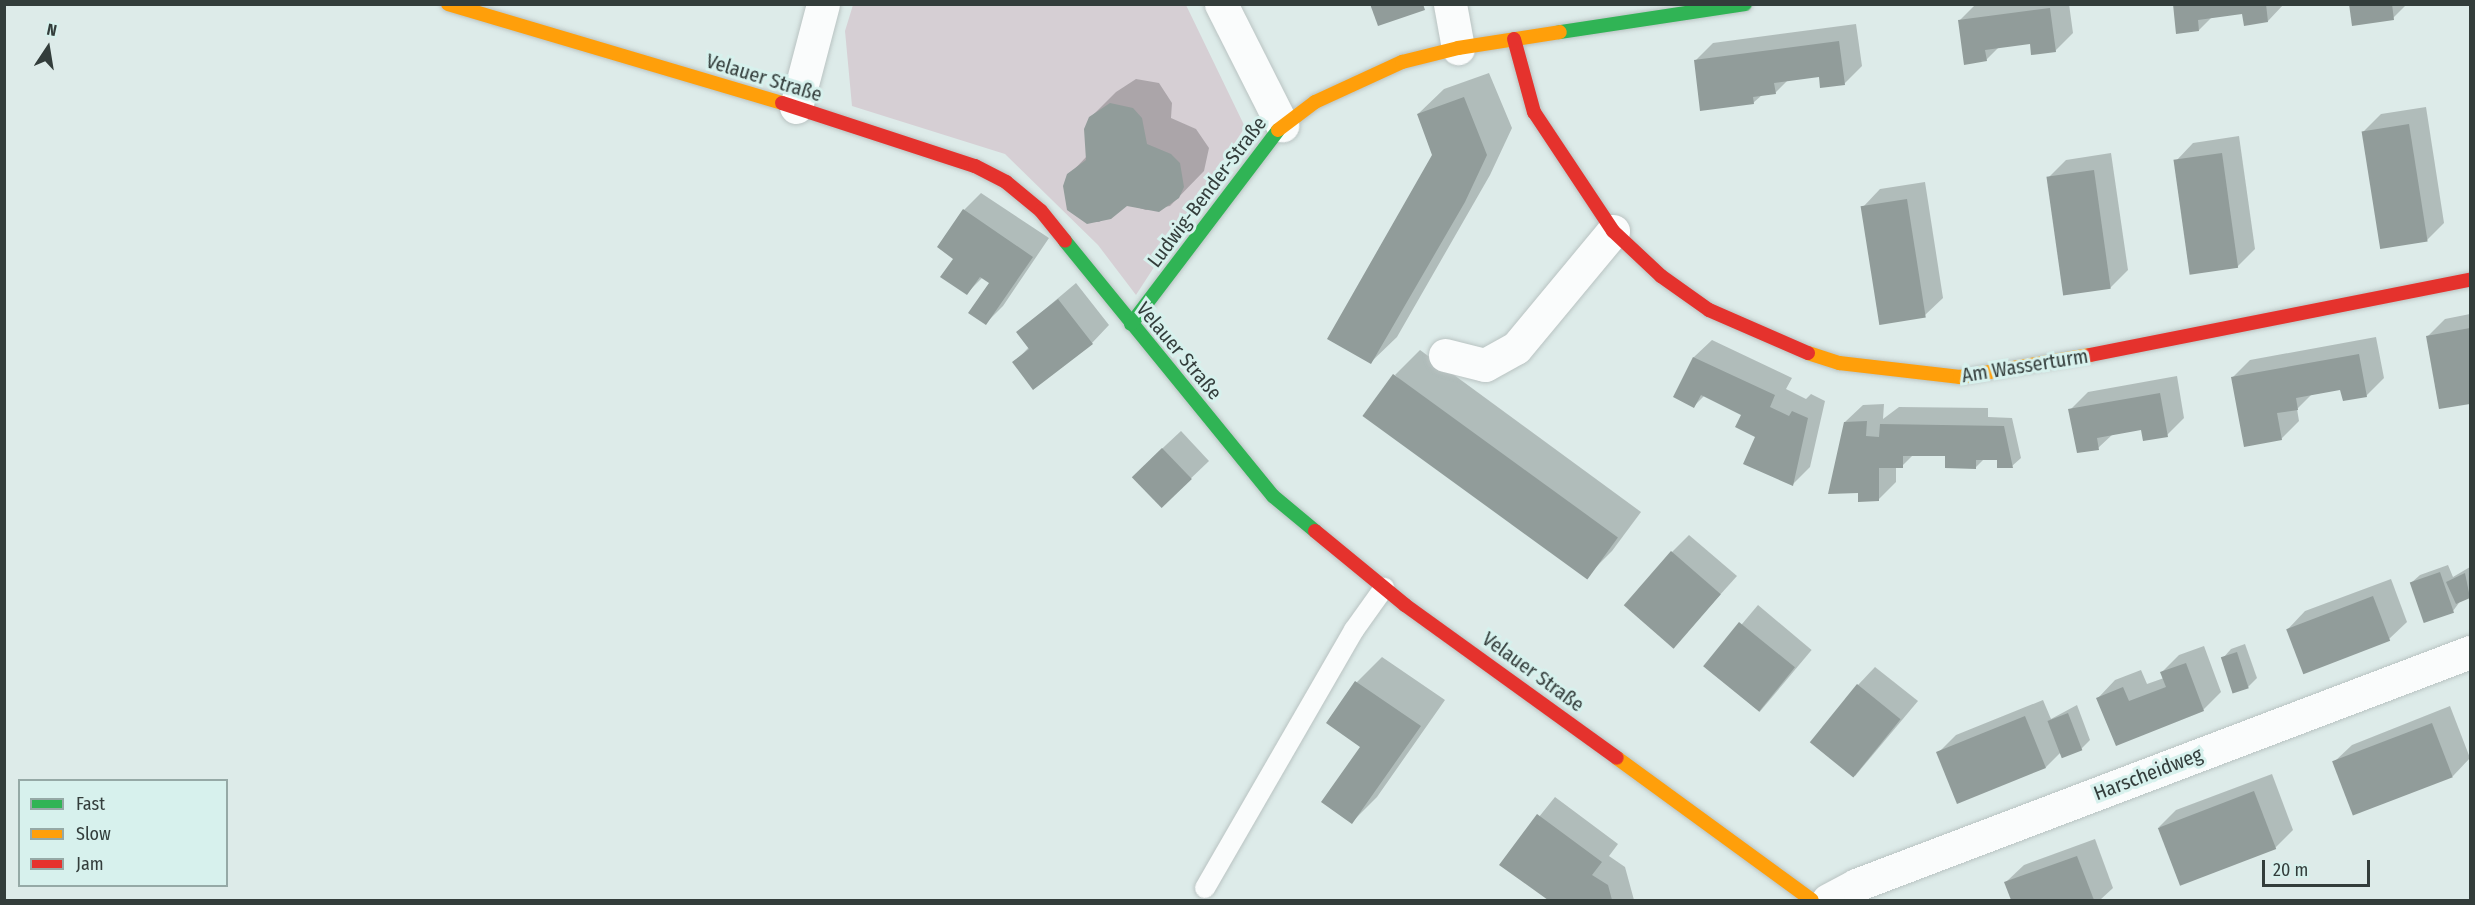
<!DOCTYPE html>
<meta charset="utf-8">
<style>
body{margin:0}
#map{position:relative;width:2475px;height:905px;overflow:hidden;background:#ddebe9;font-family:"Fira Sans Condensed",sans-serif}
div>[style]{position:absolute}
.green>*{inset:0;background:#d6cfd4}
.shadow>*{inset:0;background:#0003;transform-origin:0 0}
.building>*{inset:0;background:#919c9a;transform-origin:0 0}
.roads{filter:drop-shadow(0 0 2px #b9c3c2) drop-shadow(0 0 2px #b9c3c2)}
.lane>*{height:20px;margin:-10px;padding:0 10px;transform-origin:10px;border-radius:10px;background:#fafcfc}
.street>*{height:33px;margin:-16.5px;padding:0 16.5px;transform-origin:16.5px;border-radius:16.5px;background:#fafcfc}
.fast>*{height:14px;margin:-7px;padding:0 7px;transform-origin:7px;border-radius:7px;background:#30b455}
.slow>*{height:14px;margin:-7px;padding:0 7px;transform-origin:7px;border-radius:7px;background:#ff9f0a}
.jam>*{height:14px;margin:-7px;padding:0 7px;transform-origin:7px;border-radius:7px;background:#e5322d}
span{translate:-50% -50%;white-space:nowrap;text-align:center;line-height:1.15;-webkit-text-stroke:6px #d7f1ed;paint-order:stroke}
.street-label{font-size:20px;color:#333d3b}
.frame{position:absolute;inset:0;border:6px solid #333d3b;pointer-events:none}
.legend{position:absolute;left:18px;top:779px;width:210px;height:108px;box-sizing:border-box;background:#d7f1ed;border:2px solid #95a9a6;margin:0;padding:8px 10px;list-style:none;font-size:18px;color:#333d3b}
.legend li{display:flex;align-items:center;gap:12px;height:30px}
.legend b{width:30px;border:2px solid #95a9a6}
.north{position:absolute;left:18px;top:18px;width:60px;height:60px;-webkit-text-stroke:4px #d7f1ed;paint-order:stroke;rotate:12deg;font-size:16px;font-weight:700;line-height:24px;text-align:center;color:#333d3b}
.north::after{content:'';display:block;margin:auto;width:21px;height:27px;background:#333d3b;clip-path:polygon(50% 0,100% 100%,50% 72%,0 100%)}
.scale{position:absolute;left:2262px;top:860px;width:108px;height:27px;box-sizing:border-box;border:3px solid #333d3b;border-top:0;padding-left:8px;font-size:18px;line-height:21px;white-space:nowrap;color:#333d3b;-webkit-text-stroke:4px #d7f1ed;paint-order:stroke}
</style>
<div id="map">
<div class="green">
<i style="clip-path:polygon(853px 5px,1186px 5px,1245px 127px,1136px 295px,1098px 245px,1005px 154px,852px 106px,845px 31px)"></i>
</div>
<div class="shadow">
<i style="clip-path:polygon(1976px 4px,2069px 4px,2073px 33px,2055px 51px,2031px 43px,1999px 47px,1986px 60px,1960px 20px)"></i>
<i style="clip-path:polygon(2174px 4px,2284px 4px,2268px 21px,2244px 13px,2212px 17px,2199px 30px)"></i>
<i style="clip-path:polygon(2350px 4px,2407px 4px,2393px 18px)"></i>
<i style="clip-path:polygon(1856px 24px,1862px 66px,1844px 84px,1820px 76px,1788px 80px,1775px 93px,1762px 95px,1753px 103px,1695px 61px,1713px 43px)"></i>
<i style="clip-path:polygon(1489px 73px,1512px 128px,1490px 175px,1397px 337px,1371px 362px,1434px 156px,1418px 114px,1444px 89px)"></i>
<i style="clip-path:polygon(1136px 79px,1159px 83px,1172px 103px,1171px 118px,1196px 129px,1209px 148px,1204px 171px,1170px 206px,1146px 210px,1127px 204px,1099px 222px,1088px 222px,1069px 175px,1087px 156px,1090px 118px,1116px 92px)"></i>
<i style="clip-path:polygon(2426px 107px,2444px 223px,2426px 241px,2363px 132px,2381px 114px)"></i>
<i style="clip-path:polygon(2239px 136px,2255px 249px,2237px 267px,2176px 161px,2193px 143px)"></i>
<i style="clip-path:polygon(2111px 153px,2128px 270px,2110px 288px,2048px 178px,2066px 160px)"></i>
<i style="clip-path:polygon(1925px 182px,1943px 298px,1925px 315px,1863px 207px,1880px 189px)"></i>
<i style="clip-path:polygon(981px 193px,1049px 238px,1003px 306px,986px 323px,991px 282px,983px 277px,967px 293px,955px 258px,964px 210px)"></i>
<i style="clip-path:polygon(1076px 283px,1109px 325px,1092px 343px,1014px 363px,1029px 347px,1018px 332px)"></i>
<i style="clip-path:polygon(2470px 314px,2470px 402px,2441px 408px,2427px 337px,2445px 319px)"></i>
<i style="clip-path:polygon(2376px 337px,2384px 378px,2366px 396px,2342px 388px,2312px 394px,2297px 409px,2299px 421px,2281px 439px,2233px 377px,2250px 360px)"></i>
<i style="clip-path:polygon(1712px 340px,1792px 378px,1786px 389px,1806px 399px,1811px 394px,1825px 401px,1810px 467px,1793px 484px,1743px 414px,1705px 395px,1694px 406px,1675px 396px,1694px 357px)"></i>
<i style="clip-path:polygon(1420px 350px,1641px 512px,1612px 551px,1586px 577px,1395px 375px)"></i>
<i style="clip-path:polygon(2177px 376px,2184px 418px,2167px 435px,2143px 428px,2113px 434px,2098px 448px,2070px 410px,2088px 392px)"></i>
<i style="clip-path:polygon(1884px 404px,1883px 419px,1899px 407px,1988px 408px,1988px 417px,2012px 418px,2021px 458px,2012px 466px,1998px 458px,1985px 458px,1976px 467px,1947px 455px,1914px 454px,1902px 466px,1896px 466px,1896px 482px,1878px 500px,1845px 422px,1863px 405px)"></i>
<i style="clip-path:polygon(1181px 431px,1209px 461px,1162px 506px,1151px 459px)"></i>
<i style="clip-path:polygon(1689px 535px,1737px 576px,1674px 646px,1672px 552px)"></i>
<i style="clip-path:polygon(2448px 565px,2453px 577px,2470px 567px,2470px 597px,2461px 600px,2453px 611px,2425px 622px,2411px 583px,2420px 575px)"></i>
<i style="clip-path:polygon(2391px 579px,2407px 622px,2389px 639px,2288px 629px,2305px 611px)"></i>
<i style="left:1758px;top:605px;width:70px;height:81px;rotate:40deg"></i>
<i style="clip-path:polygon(2245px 644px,2257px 678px,2248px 687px,2223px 658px,2231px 649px)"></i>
<i style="clip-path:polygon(2204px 646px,2221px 692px,2203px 710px,2098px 698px,2115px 680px,2141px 670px,2147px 684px,2164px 678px,2162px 672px,2179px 655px)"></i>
<i style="clip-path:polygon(1382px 657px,1445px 700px,1377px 797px,1352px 822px,1362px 746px,1328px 723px,1357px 682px)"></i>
<i style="clip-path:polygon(1875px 667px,1918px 701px,1855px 776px,1858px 685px)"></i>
<i style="clip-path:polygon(2043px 700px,2051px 719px,2077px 705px,2090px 740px,2081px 749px,2061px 752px,2046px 767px,1938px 753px,1956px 735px)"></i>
<i style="clip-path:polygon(2450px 706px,2470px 758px,2453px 776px,2334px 762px,2352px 745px)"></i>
<i style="clip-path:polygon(2272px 774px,2293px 830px,2275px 848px,2159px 827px,2176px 810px)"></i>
<i style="clip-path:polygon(1555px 797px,1618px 844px,1609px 856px,1625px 867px,1634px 900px,1550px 900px,1501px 864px)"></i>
<i style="clip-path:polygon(2095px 839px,2113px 888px,2100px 900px,2013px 900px,2006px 882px,2024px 865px)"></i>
</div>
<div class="building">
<i style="clip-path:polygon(1370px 4px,1423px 4px,1425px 10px,1378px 26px)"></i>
<i style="clip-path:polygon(2173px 4px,2266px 4px,2268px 22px,2244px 26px,2242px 14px,2198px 20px,2199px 31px,2176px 34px)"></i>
<i style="clip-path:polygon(2349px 4px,2392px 4px,2394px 20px,2352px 26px)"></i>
<i style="clip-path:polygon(2050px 8px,2056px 52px,2031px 55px,2030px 44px,1985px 50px,1987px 61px,1964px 65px,1958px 20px)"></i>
<i style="clip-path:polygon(1839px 41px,1845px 85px,1820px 88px,1819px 77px,1774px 83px,1776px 94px,1753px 97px,1754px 104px,1700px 111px,1694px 60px)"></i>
<i style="clip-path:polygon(1464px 97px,1487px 155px,1465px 202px,1371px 364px,1327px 339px,1432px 155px,1417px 114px)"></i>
<i style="clip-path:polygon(1110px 103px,1133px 108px,1142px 118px,1147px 144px,1171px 154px,1180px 163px,1184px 187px,1179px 198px,1159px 212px,1127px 206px,1111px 219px,1087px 224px,1067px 210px,1063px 186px,1067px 174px,1086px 160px,1084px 129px,1089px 117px)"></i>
<i style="left:2409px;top:124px;width:119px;height:48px;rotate:81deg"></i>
<i style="left:2222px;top:153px;width:116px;height:49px;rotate:82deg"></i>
<i style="left:2094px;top:170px;width:120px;height:48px;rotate:82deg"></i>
<i style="left:1907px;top:199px;width:120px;height:47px;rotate:81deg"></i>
<i style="clip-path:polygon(963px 209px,1033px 257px,986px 325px,968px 313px,989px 283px,980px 277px,967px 295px,940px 277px,953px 259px,937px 247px)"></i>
<i style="clip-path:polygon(1058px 299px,1093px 344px,1033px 390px,1012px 362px,1029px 349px,1016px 332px)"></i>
<i style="clip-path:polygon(2470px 328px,2470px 404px,2439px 409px,2426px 336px)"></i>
<i style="clip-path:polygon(2359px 354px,2367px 397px,2343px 401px,2340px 390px,2296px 398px,2298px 410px,2277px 413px,2282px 440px,2244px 447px,2231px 377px)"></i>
<i style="clip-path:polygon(1693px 357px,1775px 395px,1770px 407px,1789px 416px,1792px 411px,1808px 418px,1793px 486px,1743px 464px,1755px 437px,1735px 427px,1741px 415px,1701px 395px,1694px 408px,1673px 397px)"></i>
<i style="left:1393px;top:374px;width:278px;height:52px;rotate:36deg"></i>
<i style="clip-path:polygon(2160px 393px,2168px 437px,2143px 441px,2141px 430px,2097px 438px,2099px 450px,2077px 453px,2068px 409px)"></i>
<i style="clip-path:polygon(1867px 421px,1866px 436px,1879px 437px,1880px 424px,2004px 426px,2013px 468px,1997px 468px,1997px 460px,1976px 460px,1976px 469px,1945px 468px,1945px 456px,1903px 456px,1903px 468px,1879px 468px,1879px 501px,1858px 502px,1858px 493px,1828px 494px,1844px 422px)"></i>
<i style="left:1162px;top:448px;width:43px;height:42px;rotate:46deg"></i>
<i style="left:1671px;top:551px;width:66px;height:72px;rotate:41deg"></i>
<i style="left:2440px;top:572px;width:43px;height:32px;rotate:71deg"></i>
<i style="clip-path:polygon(2465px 573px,2470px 598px,2456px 604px,2446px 582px)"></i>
<i style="left:2373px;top:596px;width:48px;height:93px;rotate:69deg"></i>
<i style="left:1739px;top:622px;width:72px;height:57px;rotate:39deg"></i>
<i style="left:2237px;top:652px;width:38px;height:17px;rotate:72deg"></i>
<i style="clip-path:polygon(2186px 663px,2204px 711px,2116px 746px,2096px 698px,2123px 687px,2129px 701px,2166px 687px,2160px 672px)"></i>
<i style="clip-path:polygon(1355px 681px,1421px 726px,1352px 824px,1321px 802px,1360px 747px,1326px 723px)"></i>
<i style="left:1857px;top:684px;width:56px;height:75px;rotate:39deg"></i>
<i style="left:2068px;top:713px;width:40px;height:22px;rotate:69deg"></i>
<i style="left:2025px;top:716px;width:56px;height:96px;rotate:68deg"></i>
<i style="left:2432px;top:723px;width:58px;height:107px;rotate:69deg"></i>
<i style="left:2254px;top:791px;width:62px;height:103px;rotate:69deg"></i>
<i style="clip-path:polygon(1537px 814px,1602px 862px,1592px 875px,1608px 885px,1612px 900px,1548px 900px,1499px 865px)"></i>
<i style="clip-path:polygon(2077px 856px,2094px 900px,2011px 900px,2004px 882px)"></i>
</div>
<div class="roads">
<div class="lane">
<i style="left:1205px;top:888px;width:298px;rotate:-60deg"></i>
<i style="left:1354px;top:630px;width:52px;rotate:-54.5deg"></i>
</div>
<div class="street">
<i style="left:1221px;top:4px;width:136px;rotate:63.2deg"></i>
<i style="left:1450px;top:4px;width:45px;rotate:79.7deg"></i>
<i style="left:796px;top:107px;width:106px;rotate:-75.3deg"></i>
<i style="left:1445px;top:355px;width:41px;rotate:14deg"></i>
<i style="left:1485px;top:365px;width:35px;rotate:-29deg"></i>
<i style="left:1516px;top:348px;width:152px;rotate:-50.3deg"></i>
<i style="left:1828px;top:900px;width:32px;rotate:-28deg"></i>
<i style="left:1856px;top:885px;width:657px;rotate:-20.78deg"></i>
</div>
<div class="fast">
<i style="left:1560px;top:32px;width:187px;rotate:-8.6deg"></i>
<i style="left:1065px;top:241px;width:329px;rotate:50.8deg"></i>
<i style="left:1273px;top:496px;width:55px;rotate:39.8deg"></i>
<i style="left:1131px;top:324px;width:243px;rotate:-52.8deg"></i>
</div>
<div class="slow">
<i style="left:448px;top:4px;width:348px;rotate:16.5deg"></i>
<i style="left:1278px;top:130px;width:46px;rotate:-37.1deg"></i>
<i style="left:1315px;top:102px;width:96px;rotate:-24.7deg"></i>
<i style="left:1402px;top:62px;width:58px;rotate:-14deg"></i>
<i style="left:1458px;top:48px;width:103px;rotate:-8.9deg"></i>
<i style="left:1808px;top:353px;width:33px;rotate:18deg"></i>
<i style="left:1839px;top:363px;width:122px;rotate:6.6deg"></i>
<i style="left:1960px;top:377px;width:132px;rotate:-9.6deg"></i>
<i style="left:1617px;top:758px;width:241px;rotate:36.1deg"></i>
</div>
<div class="jam">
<i style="left:1514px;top:39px;width:76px;rotate:74.7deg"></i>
<i style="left:1534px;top:112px;width:143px;rotate:56.4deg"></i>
<i style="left:1613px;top:231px;width:66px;rotate:43.2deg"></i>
<i style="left:1661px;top:276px;width:59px;rotate:35.3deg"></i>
<i style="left:1709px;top:310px;width:108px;rotate:23.5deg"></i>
<i style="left:782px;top:103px;width:203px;rotate:18.1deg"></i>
<i style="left:975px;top:166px;width:35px;rotate:27deg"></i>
<i style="left:1006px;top:182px;width:45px;rotate:39.6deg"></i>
<i style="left:1041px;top:211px;width:38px;rotate:51deg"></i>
<i style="left:2090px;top:355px;width:387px;rotate:-11.2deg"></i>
<i style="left:1315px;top:531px;width:117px;rotate:39.4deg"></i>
<i style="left:1405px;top:605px;width:261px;rotate:35.8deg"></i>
</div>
</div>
<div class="street-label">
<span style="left:764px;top:78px;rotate:17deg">Velauer Straße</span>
<span style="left:1207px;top:192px;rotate:-53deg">Ludwig-Bender-Straße</span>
<span style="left:1179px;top:351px;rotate:50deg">Velauer Straße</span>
<span style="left:2025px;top:366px;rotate:-9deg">Am Wasserturm</span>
<span style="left:1533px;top:672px;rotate:36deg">Velauer Straße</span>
<span style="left:2148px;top:774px;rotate:-21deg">Harscheidweg</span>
</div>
<div class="frame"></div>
<ul class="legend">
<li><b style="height:8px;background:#30b455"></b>Fast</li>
<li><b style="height:8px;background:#ff9f0a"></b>Slow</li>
<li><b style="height:8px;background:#e5322d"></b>Jam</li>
</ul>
<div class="north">N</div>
<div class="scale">20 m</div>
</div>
